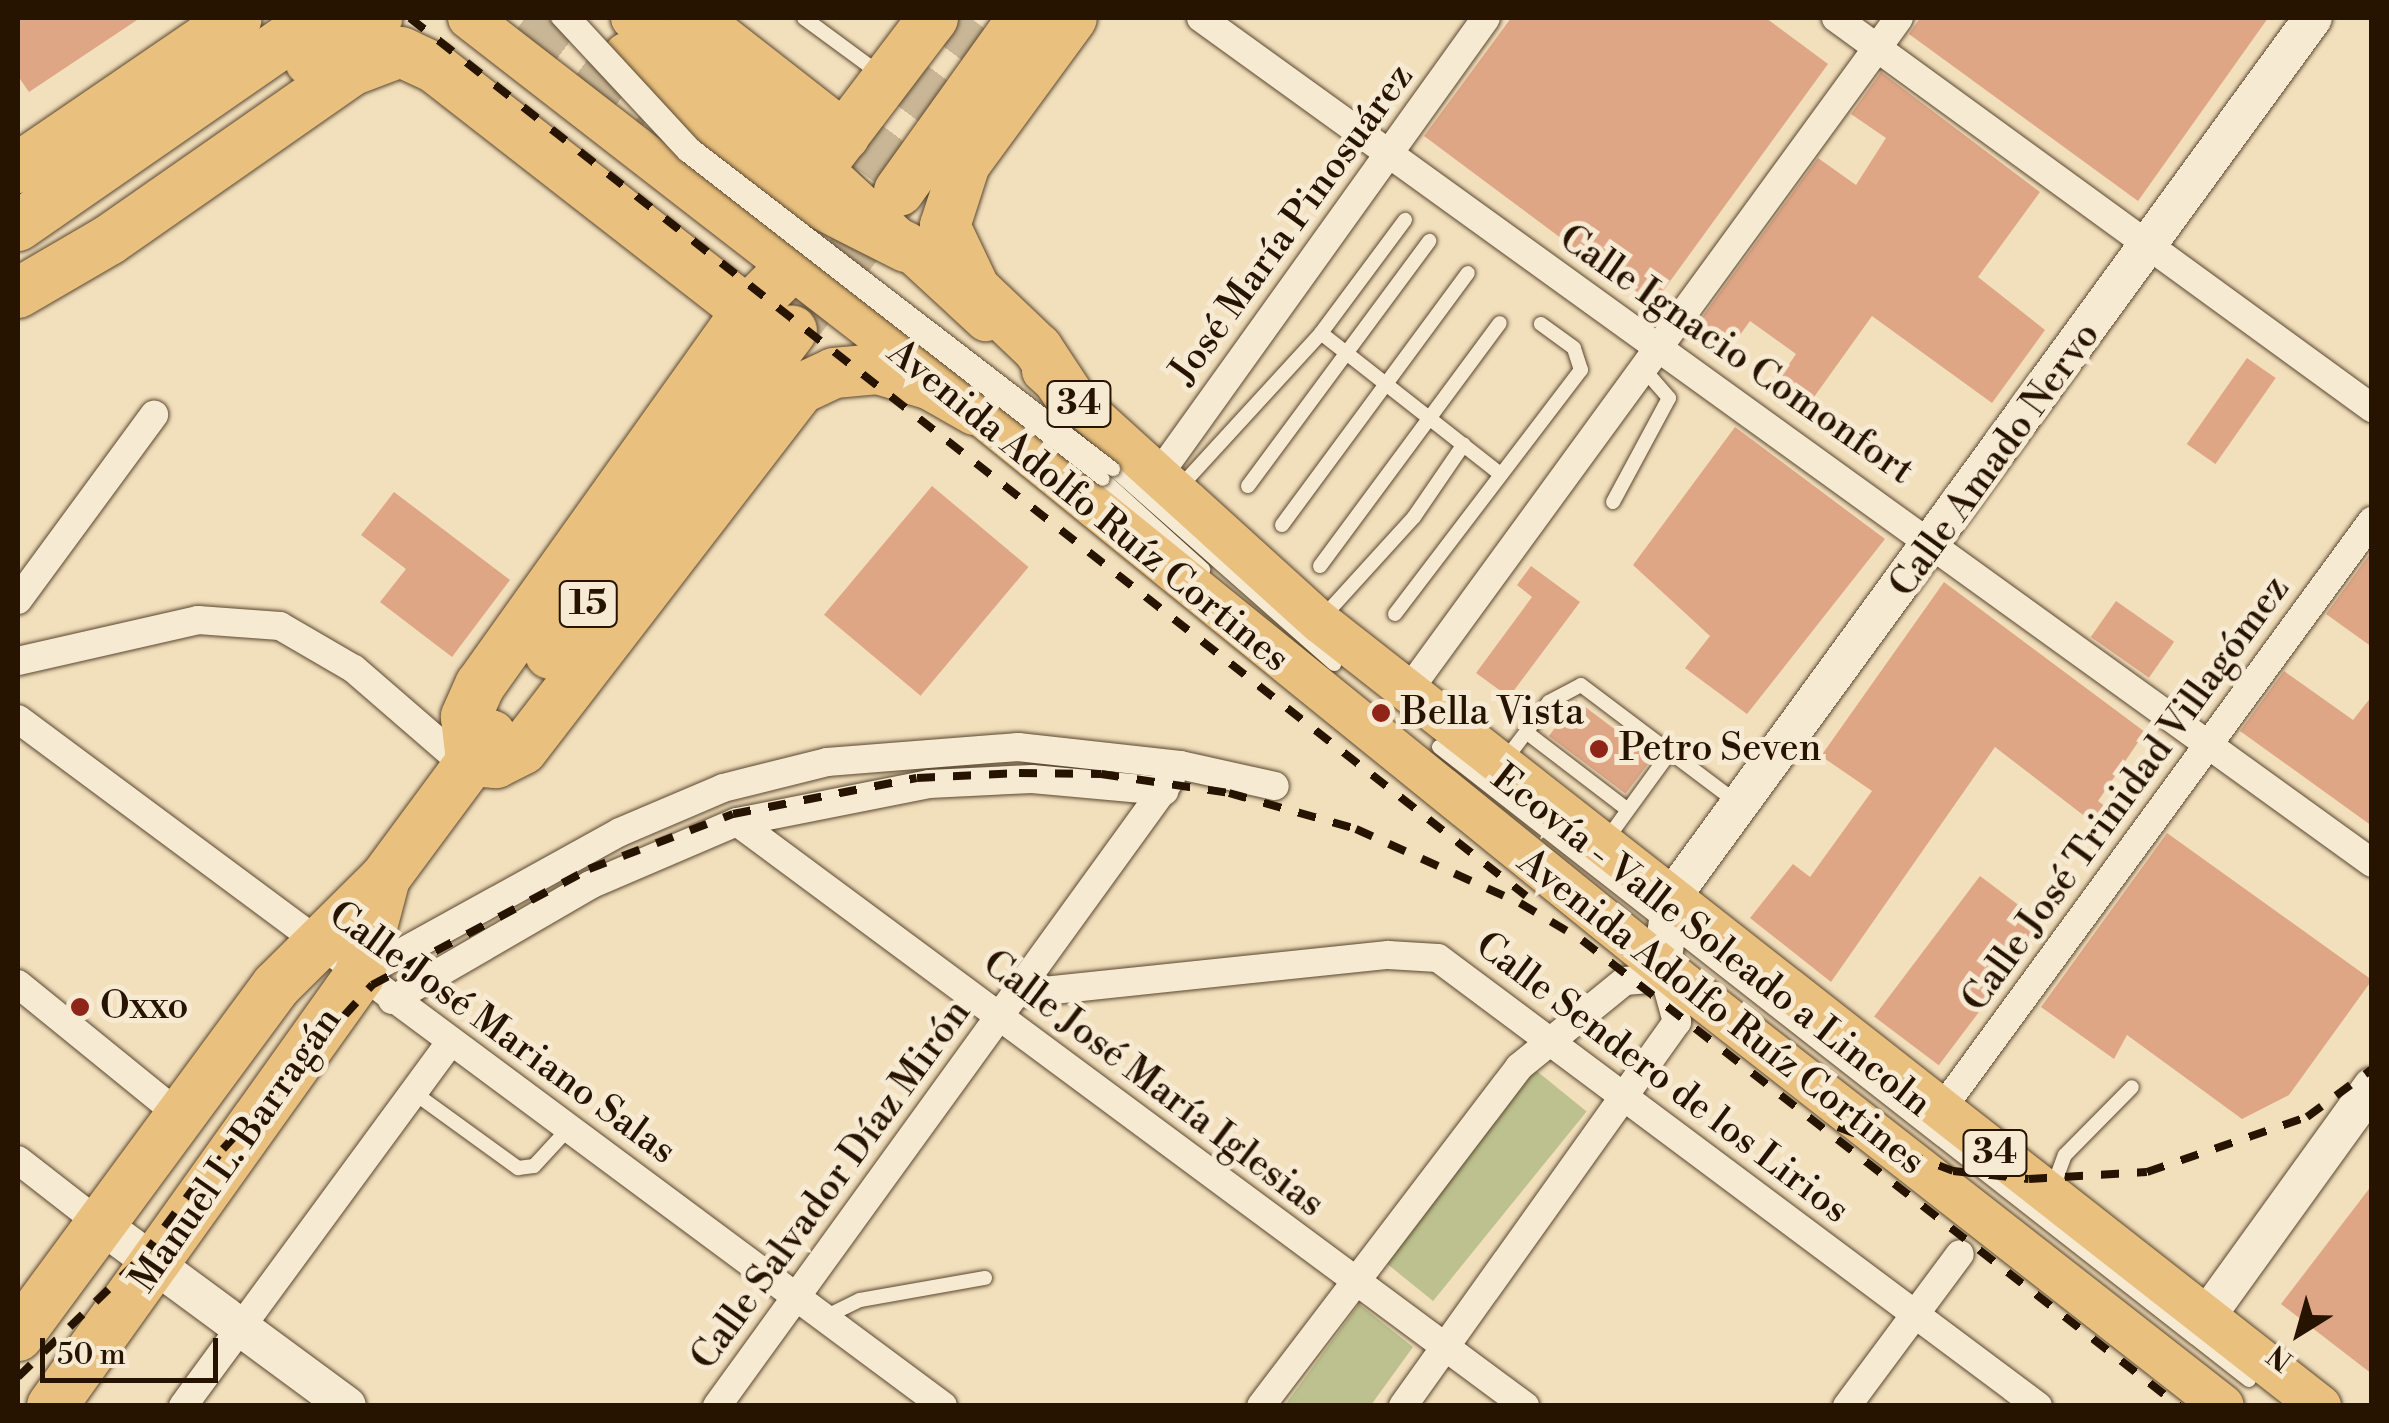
<!DOCTYPE html>
<meta charset="utf-8">
<style>
body{margin:0}
#map{position:relative;width:2389px;height:1423px;overflow:hidden;background:#f2dfbc;font-family:"Libre Bodoni",serif}
div>[style]{position:absolute}
.green>*{inset:0;background:#bdc18f;transform-origin:0 0}
.building>*{inset:0;background:#dfa686;transform-origin:0 0}
.highway-tunnel>*{height:50px;margin-top:-25px;transform-origin:0;background:repeating-linear-gradient(90deg,#c9b696 0 50px,transparent 0 75px)}
.roads{filter:drop-shadow(0 0 2px #5a472f) drop-shadow(0 0 2px #5a472f)}
.lane>*{height:14px;margin:-7px;padding:0 7px;transform-origin:7px;border-radius:7px;background:#f7ead3}
.street>*{height:28px;margin:-14px;padding:0 14px;transform-origin:14px;border-radius:14px;background:#f7ead3}
.secondary>*{height:38px;margin:-19px;padding:0 19px;transform-origin:19px;border-radius:19px;background:#f7ead3}
.primary>*{height:42px;margin:-21px;padding:0 21px;transform-origin:21px;border-radius:21px;background:#e9c07e}
.highway>*{height:50px;margin:-25px;padding:0 25px;transform-origin:25px;border-radius:25px;background:#e9c07e}
.rail>*{height:8px;margin-top:-4px;transform-origin:0;background:repeating-linear-gradient(90deg,#271400 0 18px,transparent 0 36px)}
.bridges{filter:drop-shadow(0 0 2px #5a472f) drop-shadow(0 0 2px #5a472f)}
.lane-bridge>*{height:14px;margin:-7px;padding:0 7px;transform-origin:7px;border-radius:7px;background:#f7ead3}
.dots>*{width:28px;height:28px;translate:-50% -50%;box-sizing:border-box;border:5px solid #f7ead3;border-radius:50%}
span{translate:-50% -50%;white-space:nowrap;text-align:center;line-height:1.15;-webkit-text-stroke:10px #f7ead3;paint-order:stroke}
.shield-label span{padding:2px 8px;background:#f7ead3;border:2px solid;border-radius:8px;-webkit-text-stroke-width:0}
.shield-label{font-size:35px;color:#271400;font-weight:700}
.street-label{font-size:38px;color:#271400}
.poi-label{font-size:38px;color:#271400}
.left{translate:0 -50%;text-align:left}
.frame{position:absolute;inset:0;border:20px solid #271400;pointer-events:none}
.north{position:absolute;left:2249px;top:1283px;width:100px;height:100px;-webkit-text-stroke:8px #f7ead3;paint-order:stroke;rotate:217deg;font-size:28px;font-weight:700;line-height:40px;text-align:center;color:#271400}
.north::after{content:'';display:block;margin:auto;width:35px;height:45px;background:#271400;clip-path:polygon(50% 0,100% 100%,50% 72%,0 100%)}
.scale{position:absolute;left:40px;top:1338px;width:178px;height:45px;box-sizing:border-box;border:5px solid #271400;border-top:0;padding-left:12px;font-size:30px;line-height:35px;white-space:nowrap;color:#271400;-webkit-text-stroke:8px #f7ead3;paint-order:stroke}
</style>
<div id="map">
<div class="green">
<i style="left:1533px;top:1068px;width:69px;height:244px;rotate:39deg"></i>
<i style="clip-path:polygon(1359px 1304px,1413px 1347px,1371px 1405px,1285px 1405px)"></i>
</div>
<div class="building">
<i style="clip-path:polygon(18px 18px,140px 18px,29px 92px,18px 76px)"></i>
<i style="clip-path:polygon(1511px 18px,1766px 18px,1828px 64px,1652px 306px,1424px 136px)"></i>
<i style="clip-path:polygon(1920px 18px,2268px 18px,2138px 201px,1909px 34px)"></i>
<i style="clip-path:polygon(1881px 72px,2040px 192px,1978px 277px,2045px 330px,1992px 403px,1872px 316px,1804px 411px,1773px 388px,1796px 354px,1750px 321px,1727px 353px,1694px 328px,1818px 158px,1856px 185px,1886px 138px,1851px 114px)"></i>
<i style="left:2247px;top:358px;width:35px;height:105px;rotate:35deg"></i>
<i style="clip-path:polygon(1735px 427px,1885px 539px,1747px 714px,1685px 668px,1710px 636px,1633px 565px)"></i>
<i style="left:932px;top:486px;width:126px;height:168px;rotate:40deg"></i>
<i style="clip-path:polygon(394px 492px,510px 580px,452px 657px,380px 602px,406px 569px,361px 535px)"></i>
<i style="clip-path:polygon(2372px 551px,2372px 647px,2326px 614px)"></i>
<i style="clip-path:polygon(1531px 566px,1580px 602px,1509px 697px,1476px 673px,1532px 597px,1517px 585px)"></i>
<i style="clip-path:polygon(1944px 582px,2145px 732px,2098px 801px,2121px 818px,2109px 835px,1995px 747px,1831px 982px,1750px 918px,1793px 864px,1810px 877px,1872px 791px,1821px 756px)"></i>
<i style="left:2116px;top:601px;width:71px;height:44px;rotate:35deg"></i>
<i style="clip-path:polygon(2284px 671px,2353px 720px,2372px 696px,2372px 826px,2240px 731px)"></i>
<i style="left:1576px;top:700px;width:96px;height:45px;rotate:37deg"></i>
<i style="clip-path:polygon(2167px 833px,2372px 980px,2289px 1095px,2242px 1119px,2127px 1035px,2114px 1059px,2041px 1007px)"></i>
<i style="left:1980px;top:876px;width:81px;height:176px;rotate:37deg"></i>
<i style="clip-path:polygon(2372px 1185px,2372px 1374px,2281px 1304px)"></i>
</div>
<div class="highway-tunnel">
<i style="left:525px;top:18px;width:159px;rotate:36.6deg"></i>
<i style="left:798px;top:206px;width:22px;rotate:-13deg"></i>
<i style="left:819px;top:201px;width:50px;rotate:-40.1deg"></i>
<i style="left:857px;top:169px;width:189px;rotate:-52.9deg"></i>
<i style="left:792px;top:330px;width:170px;rotate:-52.4deg"></i>
</div>
<div class="roads">
<div class="lane">
<i style="left:804px;top:18px;width:93px;rotate:36.3deg"></i>
<i style="left:1321px;top:333px;width:228px;rotate:38.2deg"></i>
<i style="left:1113px;top:469px;width:295px;rotate:41.4deg"></i>
<i style="left:1103px;top:479px;width:135px;rotate:42deg"></i>
<i style="left:1248px;top:486px;width:305px;rotate:-53.5deg"></i>
<i style="left:1180px;top:487px;width:209px;rotate:-47.5deg"></i>
<i style="left:1321px;top:333px;width:141px;rotate:-53.4deg"></i>
<i style="left:1613px;top:502px;width:118px;rotate:-61.7deg"></i>
<i style="left:1669px;top:398px;width:43px;rotate:-131.2deg"></i>
<i style="left:1282px;top:525px;width:313px;rotate:-53.6deg"></i>
<i style="left:1320px;top:566px;width:302px;rotate:-53.5deg"></i>
<i style="left:1395px;top:614px;width:307px;rotate:-52.7deg"></i>
<i style="left:1581px;top:370px;width:23px;rotate:-108deg"></i>
<i style="left:1574px;top:348px;width:41px;rotate:-144deg"></i>
<i style="left:1323px;top:617px;width:135px;rotate:-47.7deg"></i>
<i style="left:1414px;top:517px;width:88px;rotate:-55.6deg"></i>
<i style="left:1526px;top:732px;width:128px;rotate:37.4deg"></i>
<i style="left:1439px;top:747px;width:1028px;rotate:38.01deg"></i>
<i style="left:1505px;top:760px;width:73px;rotate:-52.8deg"></i>
<i style="left:1549px;top:702px;width:36px;rotate:-28deg"></i>
<i style="left:1581px;top:685px;width:198px;rotate:37deg"></i>
<i style="left:1607px;top:839px;width:109px;rotate:-54deg"></i>
<i style="left:413px;top:1092px;width:130px;rotate:35.9deg"></i>
<i style="left:518px;top:1168px;width:16px;rotate:-7deg"></i>
<i style="left:534px;top:1166px;width:50px;rotate:-47.4deg"></i>
<i style="left:2052px;top:1190px;width:37px;rotate:-70deg"></i>
<i style="left:2065px;top:1155px;width:95px;rotate:-45.4deg"></i>
<i style="left:825px;top:1317px;width:39px;rotate:-26deg"></i>
<i style="left:860px;top:1300px;width:127px;rotate:-10deg"></i>
</div>
<div class="street">
<i style="left:1201px;top:18px;width:1444px;rotate:35.81deg"></i>
<i style="left:1836px;top:18px;width:663px;rotate:36.04deg"></i>
<i style="left:1159px;top:474px;width:561px;rotate:-54.36deg"></i>
<i style="left:18px;top:600px;width:230px;rotate:-53.7deg"></i>
<i style="left:18px;top:661px;width:185px;rotate:-12.8deg"></i>
<i style="left:198px;top:620px;width:82px;rotate:4.2deg"></i>
<i style="left:280px;top:626px;width:86px;rotate:30.2deg"></i>
<i style="left:354px;top:669px;width:150px;rotate:40.9deg"></i>
<i style="left:1408px;top:691px;width:833px;rotate:-53.89deg"></i>
<i style="left:18px;top:719px;width:1152px;rotate:36.6deg"></i>
<i style="left:737px;top:822px;width:981px;rotate:36.54deg"></i>
<i style="left:359px;top:976px;width:298px;rotate:-28.9deg"></i>
<i style="left:620px;top:832px;width:112px;rotate:-23.1deg"></i>
<i style="left:723px;top:788px;width:107px;rotate:-14deg"></i>
<i style="left:827px;top:762px;width:192px;rotate:-4.5deg"></i>
<i style="left:1018px;top:747px;width:163px;rotate:6.3deg"></i>
<i style="left:1180px;top:765px;width:97px;rotate:12.5deg"></i>
<i style="left:18px;top:984px;width:206px;rotate:39.1deg"></i>
<i style="left:1015px;top:994px;width:375px;rotate:-6deg"></i>
<i style="left:1388px;top:955px;width:50px;rotate:3.4deg"></i>
<i style="left:1438px;top:958px;width:749px;rotate:36.75deg"></i>
<i style="left:392px;top:1000px;width:229px;rotate:-30.1deg"></i>
<i style="left:590px;top:885px;width:160px;rotate:-23.2deg"></i>
<i style="left:737px;top:822px;width:196px;rotate:-11.2deg"></i>
<i style="left:929px;top:784px;width:103px;rotate:-2.8deg"></i>
<i style="left:1032px;top:779px;width:133px;rotate:5.2deg"></i>
<i style="left:1941px;top:1110px;width:730px;rotate:-53.81deg"></i>
<i style="left:18px;top:1160px;width:103px;rotate:37.9deg"></i>
<i style="left:183px;top:1406px;width:451px;rotate:-53.7deg"></i>
<i style="left:717px;top:1406px;width:774px;rotate:-54.09deg"></i>
<i style="left:1261px;top:1406px;width:426px;rotate:-52.7deg"></i>
<i style="left:1519px;top:1067px;width:136px;rotate:-39.1deg"></i>
<i style="left:1625px;top:981px;width:38px;rotate:-5deg"></i>
<i style="left:1403px;top:1406px;width:472px;rotate:-54.5deg"></i>
<i style="left:1677px;top:1022px;width:56px;rotate:-105.5deg"></i>
<i style="left:1847px;top:1406px;width:189px;rotate:-53.4deg"></i>
</div>
<div class="secondary">
<i style="left:1662px;top:966px;width:69px;rotate:-82.5deg"></i>
<i style="left:1671px;top:898px;width:1089px;rotate:-53.89deg"></i>
<i style="left:99px;top:1223px;width:308px;rotate:36.4deg"></i>
<i style="left:2206px;top:1317px;width:284px;rotate:-54.2deg"></i>
</div>
<div class="primary">
<i style="left:469px;top:18px;width:640px;rotate:37.77deg"></i>
<i style="left:975px;top:410px;width:926px;rotate:39deg"></i>
<i style="left:1695px;top:993px;width:670px;rotate:38.03deg"></i>
<i style="left:632px;top:18px;width:240px;rotate:38.4deg"></i>
<i style="left:820px;top:167px;width:226px;rotate:42.7deg"></i>
<i style="left:1043px;top:371px;width:374px;rotate:42.2deg"></i>
<i style="left:1320px;top:622px;width:1271px;rotate:38.1deg"></i>
</div>
<div class="highway">
<i style="left:693px;top:18px;width:192px;rotate:38deg"></i>
<i style="left:628px;top:57px;width:221px;rotate:38.4deg"></i>
<i style="left:801px;top:194px;width:118px;rotate:26.8deg"></i>
<i style="left:310px;top:61px;width:80px;rotate:-32.7deg"></i>
<i style="left:823px;top:163px;width:182px;rotate:-52.8deg"></i>
<i style="left:18px;top:168px;width:265px;rotate:-34.4deg"></i>
<i style="left:899px;top:191px;width:213px;rotate:-54.4deg"></i>
<i style="left:18px;top:226px;width:365px;rotate:-34.7deg"></i>
<i style="left:790px;top:268px;width:61px;rotate:135deg"></i>
<i style="left:747px;top:311px;width:460px;rotate:125.5deg"></i>
<i style="left:480px;top:685px;width:35px;rotate:114deg"></i>
<i style="left:466px;top:717px;width:44px;rotate:83.5deg"></i>
<i style="left:471px;top:761px;width:25px;rotate:5deg"></i>
<i style="left:496px;top:763px;width:30px;rotate:-27deg"></i>
<i style="left:523px;top:749px;width:454px;rotate:-52.4deg"></i>
<i style="left:800px;top:389px;width:38px;rotate:-25deg"></i>
<i style="left:834px;top:373px;width:44px;rotate:-5.2deg"></i>
<i style="left:878px;top:369px;width:55px;rotate:16.8deg"></i>
<i style="left:931px;top:385px;width:51px;rotate:29.6deg"></i>
<i style="left:18px;top:293px;width:105px;rotate:-30.2deg"></i>
<i style="left:109px;top:240px;width:295px;rotate:-34.9deg"></i>
<i style="left:351px;top:71px;width:53px;rotate:-20.8deg"></i>
<i style="left:401px;top:52px;width:38px;rotate:25deg"></i>
<i style="left:435px;top:68px;width:395px;rotate:37.9deg"></i>
<i style="left:1067px;top:393px;width:53px;rotate:-123.4deg"></i>
<i style="left:1038px;top:349px;width:87px;rotate:-136.4deg"></i>
<i style="left:975px;top:289px;width:70px;rotate:-115.5deg"></i>
<i style="left:945px;top:226px;width:65px;rotate:-72.1deg"></i>
<i style="left:965px;top:164px;width:181px;rotate:-53.8deg"></i>
<i style="left:550px;top:654px;width:404px;rotate:-53.2deg"></i>
<i style="left:18px;top:1336px;width:435px;rotate:-53.6deg"></i>
<i style="left:276px;top:986px;width:153px;rotate:-44.7deg"></i>
<i style="left:385px;top:878px;width:178px;rotate:-53.5deg"></i>
<i style="left:52px;top:1406px;width:528px;rotate:-54.47deg"></i>
<i style="left:359px;top:976px;width:101px;rotate:-75.1deg"></i>
</div>
</div>
<div class="rail">
<i style="left:410px;top:18px;width:1420px;rotate:38.19deg"></i>
<i style="left:1838px;top:1127px;width:123px;rotate:20.9deg"></i>
<i style="left:1953px;top:1171px;width:76px;rotate:6deg"></i>
<i style="left:2029px;top:1179px;width:118px;rotate:-3.4deg"></i>
<i style="left:2147px;top:1172px;width:169px;rotate:-19deg"></i>
<i style="left:2307px;top:1117px;width:81px;rotate:-36.4deg"></i>
<i style="left:18px;top:1377px;width:174px;rotate:-44.1deg"></i>
<i style="left:143px;top:1256px;width:134px;rotate:-53.2deg"></i>
<i style="left:223px;top:1149px;width:222px;rotate:-47.7deg"></i>
<i style="left:372px;top:985px;width:246px;rotate:-28.1deg"></i>
<i style="left:589px;top:869px;width:154px;rotate:-20.9deg"></i>
<i style="left:733px;top:814px;width:187px;rotate:-11.1deg"></i>
<i style="left:917px;top:778px;width:102px;rotate:-2.8deg"></i>
<i style="left:1019px;top:773px;width:82px;rotate:0.7deg"></i>
<i style="left:1101px;top:774px;width:129px;rotate:8.4deg"></i>
<i style="left:1229px;top:793px;width:132px;rotate:15.8deg"></i>
<i style="left:1356px;top:829px;width:180px;rotate:24.3deg"></i>
<i style="left:1520px;top:903px;width:72px;rotate:30.8deg"></i>
<i style="left:1582px;top:940px;width:757px;rotate:37.97deg"></i>
</div>
<div class="bridges">
<div class="lane-bridge">
<i style="left:558px;top:18px;width:186px;rotate:47deg"></i>
<i style="left:685px;top:154px;width:529px;rotate:37.87deg"></i>
<i style="left:575px;top:18px;width:174px;rotate:47.3deg"></i>
<i style="left:693px;top:146px;width:530px;rotate:37.56deg"></i>
</div>
</div>
<div class="dots">
<i style="left:1381px;top:713px;background:#8f2418"></i>
<i style="left:1599px;top:749px;background:#8f2418"></i>
<i style="left:80px;top:1007px;background:#8f2418"></i>
</div>
<div class="shield-label">
<span style="left:1079px;top:404px">34</span>
<span style="left:588px;top:604px">15</span>
<span style="left:1995px;top:1153px">34</span>
</div>
<div class="street-label">
<span style="left:1292px;top:224px;rotate:-54deg">José María Pinosuárez</span>
<span style="left:1736px;top:355px;rotate:35deg">Calle Ignacio Comonfort</span>
<span style="left:1995px;top:460px;rotate:-54deg">Calle Amado Nervo</span>
<span style="left:1088px;top:506px;rotate:39deg">Avenida Adolfo Ruíz Cortines</span>
<span style="left:2126px;top:794px;rotate:-54deg">Calle José Trinidad Villagómez</span>
<span style="left:1711px;top:941px;rotate:38deg">Ecovía - Valle Soleado a Lincoln</span>
<span style="left:1721px;top:1012px;rotate:38deg">Avenida Adolfo Ruíz Cortines</span>
<span style="left:502px;top:1033px;rotate:36deg">Calle José Mariano Salas</span>
<span style="left:1662px;top:1078px;rotate:37deg">Calle Sendero de los Lirios</span>
<span style="left:1153px;top:1084px;rotate:37deg">Calle José María Iglesias</span>
<span style="left:236px;top:1150px;rotate:-55deg">Manuel L. Barragán</span>
<span style="left:831px;top:1185px;rotate:-54deg">Calle Salvador Díaz Mirón</span>
</div>
<div class="poi-label">
<span class="left" style="left:1401px;top:713px">Bella Vista</span>
<span class="left" style="left:1619px;top:749px">Petro Seven</span>
<span class="left" style="left:100px;top:1007px">Oxxo</span>
</div>
<div class="frame"></div>
<div class="north">N</div>
<div class="scale">50 m</div>
</div>
